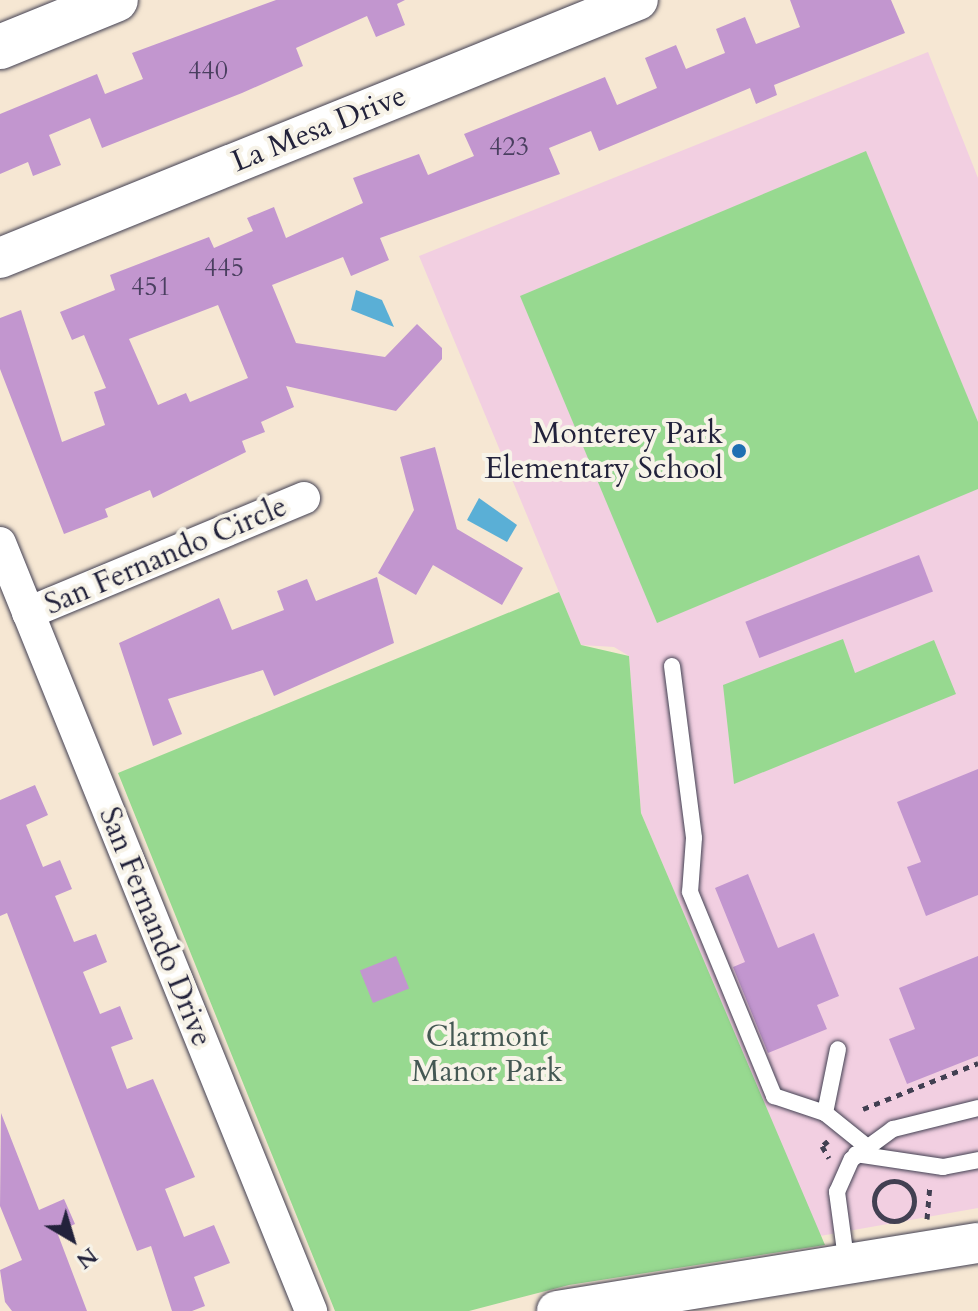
<!DOCTYPE html>
<style>
body{margin:0}
#map{position:relative;width:978px;height:1311px;overflow:hidden;background:#f6e7d3;font-family:Cardo,serif}
div>[style]{position:absolute}
.built>*{inset:0;background:#f2cfe1}
.green>*{inset:0;background:#97d990}
.water>*{inset:0;background:#5aafd6}
.building>*{inset:0;background:#c296cf;transform-origin:0 0}
.path>*{height:5px;margin-top:-2.5px;transform-origin:0;background:repeating-linear-gradient(90deg,#424052 0 6px,transparent 0 12px)}
.path>.ring{margin:-2.5px;padding:0;box-sizing:content-box;background:none;border:5px solid #424052;border-radius:50%}
.roads{filter:drop-shadow(0 0 2px #424052) drop-shadow(0 0 2px #424052)}
.service>*{height:16px;margin:-8px;padding:0 8px;transform-origin:8px;border-radius:8px;background:#fff}
.minor>*{height:32px;margin:-16px;padding:0 16px;transform-origin:16px;border-radius:16px;background:#fff}
.tertiary>*{height:40px;margin:-20px;padding:0 20px;transform-origin:20px;border-radius:20px;background:#fff}
.trunk>*{height:44px;margin:-22px;padding:0 22px;transform-origin:22px;border-radius:22px;background:#fff}
.dots>*{width:22px;height:22px;translate:-50% -50%;box-sizing:border-box;border:4px solid #f7f3e8;border-radius:50%}
span{translate:-50% -50%;white-space:nowrap;text-align:center;line-height:1.15;-webkit-text-stroke:8px #f7f3e8;paint-order:stroke}
.number-label{font-size:26px;color:#4a3f60}
.number-label span{-webkit-text-stroke-width:0}
.street-label{font-size:30px;color:#22223b}
.poi-label{font-size:30px;color:#22223b}
.right{translate:-100% -50%;text-align:right}
.park-label{font-size:30px;color:#455954}
.north{position:absolute;left:32px;top:1199px;width:80px;height:80px;-webkit-text-stroke:6px #f7f3e8;paint-order:stroke;rotate:142deg;font-size:22px;font-weight:700;line-height:32px;text-align:center;color:#22223b}
.north::after{content:'';display:block;margin:auto;width:28px;height:36px;background:#22223b;clip-path:polygon(50% 0,100% 100%,50% 72%,0 100%)}
</style>
<div id="map">
<div class="built">
<i style="clip-path:polygon(928px 52px,978px 178px,978px 1208px,820px 1236px,641px 813px,629px 656px,614px 647px,581px 645px,419px 256px)"></i>
</div>
<div class="green">
<i style="clip-path:polygon(866px 151px,978px 422px,978px 489px,657px 623px,520px 296px)"></i>
<i style="clip-path:polygon(559px 592px,581px 645px,629px 656px,641px 813px,825px 1245px,569px 1285px,469px 1311px,335px 1311px,118px 773px)"></i>
<i style="clip-path:polygon(843px 639px,855px 673px,934px 640px,956px 694px,734px 784px,723px 685px)"></i>
</div>
<div class="water">
<i style="clip-path:polygon(356px 290px,382px 300px,394px 327px,351px 310px)"></i>
<i style="clip-path:polygon(479px 498px,517px 525px,507px 542px,467px 520px)"></i>
</div>
<div class="building">
<i style="clip-path:polygon(276px 0,405px 0,397px 4px,405px 25px,376px 37px,367px 16px,296px 48px,303px 66px,242px 93px,102px 148px,90px 118px,49px 135px,61px 165px,33px 176px,28px 162px,0 174px,0 114px,97px 74px,105px 94px,143px 79px,132px 53px)"></i>
<i style="clip-path:polygon(evenodd,790px 0,891px 0,905px 33px,774px 85px,777px 95px,756px 104px,750px 88px,599px 151px,591px 131px,549px 148px,560px 174px,380px 238px,389px 260px,351px 276px,343px 257px,272px 285px,296px 343px,385px 357px,417px 324px,442px 348px,442px 359px,396px 411px,286px 386px,294px 407px,261px 422px,265px 432px,242px 441px,246px 452px,153px 498px,150px 490px,105px 509px,108px 517px,64px 534px,0 369px,0 318px,21px 310px,62px 442px,105px 425px,94px 392px,106px 388px,84px 335px,72px 340px,60px 312px,115px 290px,110px 275px,209px 237px,214px 248px,253px 231px,247px 218px,274px 207px,286px 238px,363px 203px,353px 178px,419px 154px,428px 175px,474px 156px,464px 134px,605px 77px,617px 105px,657px 88px,645px 58px,676px 45px,686px 69px,725px 53px,716px 29px,745px 17px,756px 44px,800px 27px,790px 0,218px 305px,248px 378px,190px 402px,186px 393px,158px 405px,129px 339px,218px 305px)"></i>
<i style="clip-path:polygon(435px 447px,457px 529px,523px 568px,502px 605px,433px 565px,416px 595px,378px 573px,414px 510px,400px 457px)"></i>
<i style="left:919px;top:555px;width:39px;height:186px;rotate:69deg"></i>
<i style="clip-path:polygon(377px 577px,394px 643px,274px 696px,263px 670px,168px 699px,182px 734px,153px 746px,119px 643px,219px 598px,232px 630px,284px 610px,277px 591px,307px 579px,316px 601px)"></i>
<i style="clip-path:polygon(978px 769px,978px 895px,926px 916px,907px 867px,921px 862px,897px 802px)"></i>
<i style="clip-path:polygon(35px 785px,48px 815px,26px 825px,43px 867px,60px 860px,72px 889px,55px 896px,74px 942px,96px 934px,107px 962px,83px 972px,100px 1014px,120px 1006px,133px 1039px,111px 1047px,127px 1089px,153px 1079px,195px 1177px,165px 1189px,184px 1237px,214px 1225px,230px 1263px,194px 1277px,205px 1306px,192px 1311px,172px 1311px,151px 1246px,137px 1251px,7px 913px,0 916px,0 800px)"></i>
<i style="clip-path:polygon(748px 874px,778px 948px,814px 933px,839px 996px,817px 1005px,827px 1029px,768px 1053px,733px 967px,745px 962px,715px 888px)"></i>
<i style="left:396px;top:956px;width:35px;height:39px;rotate:68deg"></i>
<i style="clip-path:polygon(978px 956px,978px 1056px,907px 1084px,889px 1039px,915px 1029px,899px 988px)"></i>
<i style="clip-path:polygon(1px 1113px,39px 1210px,64px 1199px,75px 1224px,57px 1232px,87px 1311px,12px 1311px,5px 1302px,0 1270px,22px 1260px,0 1206px)"></i>
</div>
<div class="path">
<i style="left:863px;top:1109px;width:124px;rotate:-21.8deg"></i>
<i style="left:828px;top:1141px;width:8px;rotate:140deg"></i>
<i style="left:822px;top:1146px;width:14px;rotate:60deg"></i>
<i class="ring" style="left:874px;top:1181px;width:35px;height:35px"></i>
<i style="left:927px;top:1219px;width:34px;rotate:-85deg"></i>
</div>
<div class="roads">
<div class="service">
<i style="left:672px;top:666px;width:173px;rotate:82.7deg"></i>
<i style="left:694px;top:838px;width:54px;rotate:94.2deg"></i>
<i style="left:690px;top:892px;width:221px;rotate:67.6deg"></i>
<i style="left:774px;top:1096px;width:54px;rotate:18.4deg"></i>
<i style="left:825px;top:1113px;width:53px;rotate:38.8deg"></i>
<i style="left:825px;top:1113px;width:65px;rotate:-78.5deg"></i>
<i style="left:856px;top:1154px;width:88px;rotate:8.5deg"></i>
<i style="left:943px;top:1167px;width:36px;rotate:-11deg"></i>
<i style="left:847px;top:1266px;width:75px;rotate:-97.7deg"></i>
<i style="left:837px;top:1192px;width:36px;rotate:-66deg"></i>
<i style="left:852px;top:1159px;width:51px;rotate:-36.2deg"></i>
<i style="left:893px;top:1129px;width:88px;rotate:-13.9deg"></i>
</div>
<div class="minor">
<i style="left:0;top:543px;width:829px;rotate:67.95deg"></i>
<i style="left:28px;top:613px;width:299px;rotate:-22.6deg"></i>
</div>
<div class="tertiary">
<i style="left:0;top:258px;width:688px;rotate:-22.02deg"></i>
<i style="left:557px;top:1311px;width:426px;rotate:-9.2deg"></i>
</div>
<div class="trunk">
<i style="left:0;top:47px;width:125px;rotate:-22.1deg"></i>
</div>
</div>
<div class="dots">
<i style="left:739px;top:451px;background:#1f6fb2"></i>
</div>
<div class="number-label">
<span style="left:208px;top:71px">440</span>
<span style="left:509px;top:147px">423</span>
<span style="left:224px;top:268px">445</span>
<span style="left:151px;top:287px">451</span>
</div>
<div class="street-label">
<span style="left:319px;top:129px;rotate:-22deg">La Mesa Drive</span>
<span style="left:166px;top:556px;rotate:-23deg">San Fernando Circle</span>
<span style="left:155px;top:927px;rotate:68deg">San Fernando Drive</span>
</div>
<div class="poi-label">
<span class="right" style="left:723px;top:451px">Monterey Park<br>Elementary School</span>
</div>
<div class="park-label">
<span style="left:487px;top:1054px">Clarmont<br>Manor Park</span>
</div>
<div class="north">N</div>
</div>
